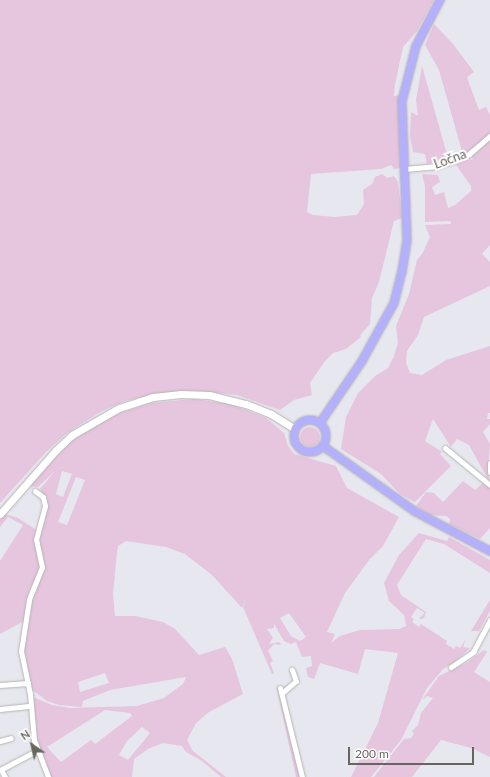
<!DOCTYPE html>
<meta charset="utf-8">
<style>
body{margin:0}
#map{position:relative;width:490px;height:777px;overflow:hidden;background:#e7e7f0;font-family:Lato,sans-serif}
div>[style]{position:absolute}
.green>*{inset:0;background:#e6c5df}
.round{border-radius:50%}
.roads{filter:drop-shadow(0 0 1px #b6b5af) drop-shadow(0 0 1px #b6b5af)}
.street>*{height:5px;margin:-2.5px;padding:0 2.5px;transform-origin:2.5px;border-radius:2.5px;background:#fff}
.secondary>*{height:7px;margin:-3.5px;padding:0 3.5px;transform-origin:3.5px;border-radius:3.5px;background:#fff}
.primary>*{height:8px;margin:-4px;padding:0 4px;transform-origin:4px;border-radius:4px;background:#b4b0fc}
.primary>.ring{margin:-4px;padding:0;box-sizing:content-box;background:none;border:8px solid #b4b0fc;border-radius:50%}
span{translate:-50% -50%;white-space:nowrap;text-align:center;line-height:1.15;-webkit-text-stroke:4px #fff;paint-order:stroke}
.street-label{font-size:13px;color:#67655e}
.north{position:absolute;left:12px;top:725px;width:40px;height:40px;-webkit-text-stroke:3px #fff;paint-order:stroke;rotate:326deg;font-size:11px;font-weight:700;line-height:16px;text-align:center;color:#67655e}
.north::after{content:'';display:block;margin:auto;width:14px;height:18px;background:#67655e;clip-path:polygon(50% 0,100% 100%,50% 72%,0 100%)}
.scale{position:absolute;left:348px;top:747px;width:126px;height:18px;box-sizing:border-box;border:2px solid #67655e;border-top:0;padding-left:5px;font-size:12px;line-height:14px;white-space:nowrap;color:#67655e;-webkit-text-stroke:3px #fff;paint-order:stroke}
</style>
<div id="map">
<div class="green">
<i style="clip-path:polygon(0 0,434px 0,417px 31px,403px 47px,395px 85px,394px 96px,400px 95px,400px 168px,394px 169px,391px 165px,381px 169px,311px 174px,307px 212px,313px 215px,334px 217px,357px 215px,364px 204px,363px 190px,372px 184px,375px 177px,382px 174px,387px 178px,394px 176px,398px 182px,402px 218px,394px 221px,379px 282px,372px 298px,370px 324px,360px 335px,361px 337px,346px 349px,333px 353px,325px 361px,310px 383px,312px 395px,294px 400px,280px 410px,237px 395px,198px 391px,155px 394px,125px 401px,102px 411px,67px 433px,46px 452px,0 503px)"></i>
<i style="clip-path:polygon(434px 24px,453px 44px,474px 72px,467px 77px,473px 94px,479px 110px,486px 107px,490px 115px,490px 135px,463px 155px,439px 70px,425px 45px)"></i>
<i style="clip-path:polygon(422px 66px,448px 158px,427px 164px,425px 154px,413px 152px,410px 136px,411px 112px,418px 116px,416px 100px)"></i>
<i style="clip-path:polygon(490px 138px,490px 245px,482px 254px,490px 262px,490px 286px,424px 317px,418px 335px,407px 351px,406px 363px,410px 373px,422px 375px,446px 360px,490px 346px,490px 413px,488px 413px,487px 419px,490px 419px,490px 424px,483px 432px,490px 444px,488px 469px,490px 483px,469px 445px,457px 439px,451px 447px,433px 419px,425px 441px,442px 452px,440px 454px,451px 466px,415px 502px,400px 494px,381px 474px,341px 449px,346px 417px,358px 393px,375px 376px,388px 368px,394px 356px,398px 342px,396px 326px,409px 294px,417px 260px,422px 254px,430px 237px,425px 225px,451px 224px,450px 221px,425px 222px,425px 186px,422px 174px,438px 175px,440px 182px,432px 187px,435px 195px,444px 192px,448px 208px,455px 205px,471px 191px,471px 186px,454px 162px,469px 156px,471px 160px,473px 159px,471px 155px)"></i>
<i style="clip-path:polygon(evenodd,194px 399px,230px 404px,266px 418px,284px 433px,288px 446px,294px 454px,336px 466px,347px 488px,399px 517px,383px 546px,369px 560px,345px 593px,327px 632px,335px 634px,331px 643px,340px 636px,360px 630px,399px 629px,406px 626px,404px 615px,389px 601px,384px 583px,399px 555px,419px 533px,447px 541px,449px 537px,490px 560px,490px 573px,444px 544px,426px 539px,397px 585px,401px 595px,426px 612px,424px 618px,421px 619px,419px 618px,425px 613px,417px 608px,411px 617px,414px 619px,412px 622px,419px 627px,421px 624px,447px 641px,446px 644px,454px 649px,456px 646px,460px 648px,466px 639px,463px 647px,470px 648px,456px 661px,443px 669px,427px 688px,401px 740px,371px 777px,351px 777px,378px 723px,398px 653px,365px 649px,358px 674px,320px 663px,314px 679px,308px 677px,306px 668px,312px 666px,311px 656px,302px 657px,296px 642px,291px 644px,284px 641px,274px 624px,274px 628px,267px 629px,273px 638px,269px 644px,279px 642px,282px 645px,274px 644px,268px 651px,273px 661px,270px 663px,274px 673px,272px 674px,243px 607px,246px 598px,242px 608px,212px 575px,185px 554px,166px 547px,126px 541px,118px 546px,116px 562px,113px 594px,115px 616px,135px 616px,163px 622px,175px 629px,199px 655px,225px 647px,232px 659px,243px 694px,209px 712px,196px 723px,187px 740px,193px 751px,226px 777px,221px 777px,202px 761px,186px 752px,182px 746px,163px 743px,148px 749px,134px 759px,132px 777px,49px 777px,37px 744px,33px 697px,52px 705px,70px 708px,137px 706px,164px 698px,183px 684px,186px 677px,110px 690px,83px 701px,82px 707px,59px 705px,47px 701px,30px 688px,22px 652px,27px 612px,44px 566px,38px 545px,44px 496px,40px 489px,55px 471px,38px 487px,29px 486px,70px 442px,108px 417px,151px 403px,194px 399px,62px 471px,72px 474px,63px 497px,56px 494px,62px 471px,194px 399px,76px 477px,85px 480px,67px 525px,58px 522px,76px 477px,194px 399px,289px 613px,306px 637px,300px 641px,291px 636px,280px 618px,289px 613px,194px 399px,105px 673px,109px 683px,80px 692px,78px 682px,105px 673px,194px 399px,105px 710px,130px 713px,132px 716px,95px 744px,91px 740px,61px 762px,47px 747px,105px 710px,194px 399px,142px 727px,150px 733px,128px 760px,119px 755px,127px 741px,142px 727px)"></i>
<i class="round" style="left:300px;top:427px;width:20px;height:20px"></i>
<i style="clip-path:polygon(463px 481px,475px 490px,483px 483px,490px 487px,490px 528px,480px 539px,449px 524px,450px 519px,446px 516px,430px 515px,416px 506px,426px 492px,434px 493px,443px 502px)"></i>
<i style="clip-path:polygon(5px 514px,18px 518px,38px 531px,35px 545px,40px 560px,40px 570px,29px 590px,24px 621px,0 634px,0 561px,23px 525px,8px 517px,0 527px,0 519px)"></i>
<i style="clip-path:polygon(490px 600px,490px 611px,479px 631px,471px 631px)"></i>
<i style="clip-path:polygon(484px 650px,490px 653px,487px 652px,474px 672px,490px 682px,490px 757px,471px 748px,441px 740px,412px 777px,374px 777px,404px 739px,411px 738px,414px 734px,412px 731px,418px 725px,421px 713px,433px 698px,427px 696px,422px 700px,439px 676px,468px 662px)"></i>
<i style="clip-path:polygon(276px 685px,280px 693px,301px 777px,296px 777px)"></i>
</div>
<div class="roads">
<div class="street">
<i style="left:404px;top:169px;width:32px;rotate:-5deg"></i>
<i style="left:436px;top:166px;width:17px;rotate:-17deg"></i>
<i style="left:452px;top:161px;width:18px;rotate:-22deg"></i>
<i style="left:469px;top:154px;width:28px;rotate:-41deg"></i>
<i style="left:445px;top:448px;width:58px;rotate:39.4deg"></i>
<i style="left:490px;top:463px;width:9px;rotate:90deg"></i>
<i style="left:35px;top:491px;width:10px;rotate:37deg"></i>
<i style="left:43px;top:497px;width:9px;rotate:77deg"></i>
<i style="left:45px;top:506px;width:34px;rotate:105deg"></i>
<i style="left:36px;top:539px;width:29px;rotate:78deg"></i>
<i style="left:42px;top:567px;width:35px;rotate:112deg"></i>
<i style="left:29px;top:600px;width:52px;rotate:98.9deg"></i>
<i style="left:21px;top:651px;width:44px;rotate:78.2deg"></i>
<i style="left:30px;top:694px;width:46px;rotate:85deg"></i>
<i style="left:34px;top:740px;width:40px;rotate:69deg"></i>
<i style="left:451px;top:667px;width:27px;rotate:-34deg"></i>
<i style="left:473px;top:652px;width:36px;rotate:-62deg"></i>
<i style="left:0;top:685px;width:28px;rotate:-4deg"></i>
<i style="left:280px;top:688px;width:92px;rotate:76.1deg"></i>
<i style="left:282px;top:693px;width:18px;rotate:-41deg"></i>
<i style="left:296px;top:681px;width:12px;rotate:-110deg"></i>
<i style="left:0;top:709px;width:31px;rotate:-6deg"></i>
<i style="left:0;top:741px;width:11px;rotate:-15deg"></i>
<i style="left:0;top:770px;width:41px;rotate:-27.8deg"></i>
<i style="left:1px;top:770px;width:8px;rotate:60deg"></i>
</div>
<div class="secondary">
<i style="left:0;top:514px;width:85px;rotate:-48.8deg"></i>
<i style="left:56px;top:450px;width:22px;rotate:-43deg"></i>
<i style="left:72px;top:435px;width:54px;rotate:-29.9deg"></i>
<i style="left:119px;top:408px;width:36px;rotate:-18deg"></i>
<i style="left:153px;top:397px;width:28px;rotate:-6deg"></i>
<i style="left:181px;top:394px;width:28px;rotate:2deg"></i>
<i style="left:209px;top:395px;width:38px;rotate:14deg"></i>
<i style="left:246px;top:404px;width:27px;rotate:22deg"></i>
<i style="left:271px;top:414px;width:28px;rotate:32deg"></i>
</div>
<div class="primary">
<i class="ring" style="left:294px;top:420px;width:24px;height:24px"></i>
<i style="left:320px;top:423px;width:75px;rotate:-55.9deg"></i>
<i style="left:362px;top:361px;width:66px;rotate:-61.1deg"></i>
<i style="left:394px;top:303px;width:32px;rotate:-76deg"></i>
<i style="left:402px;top:272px;width:32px;rotate:-81deg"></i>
<i style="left:407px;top:240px;width:139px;rotate:-92.1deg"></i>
<i style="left:402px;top:101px;width:57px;rotate:-75.7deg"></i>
<i style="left:416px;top:46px;width:52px;rotate:-62.4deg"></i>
<i style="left:323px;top:446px;width:112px;rotate:35.5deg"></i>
<i style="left:414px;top:511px;width:86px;rotate:27.8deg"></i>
</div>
</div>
<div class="street-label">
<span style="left:450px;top:159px;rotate:-20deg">Ločna</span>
</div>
<div class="north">N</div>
<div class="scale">200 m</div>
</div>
